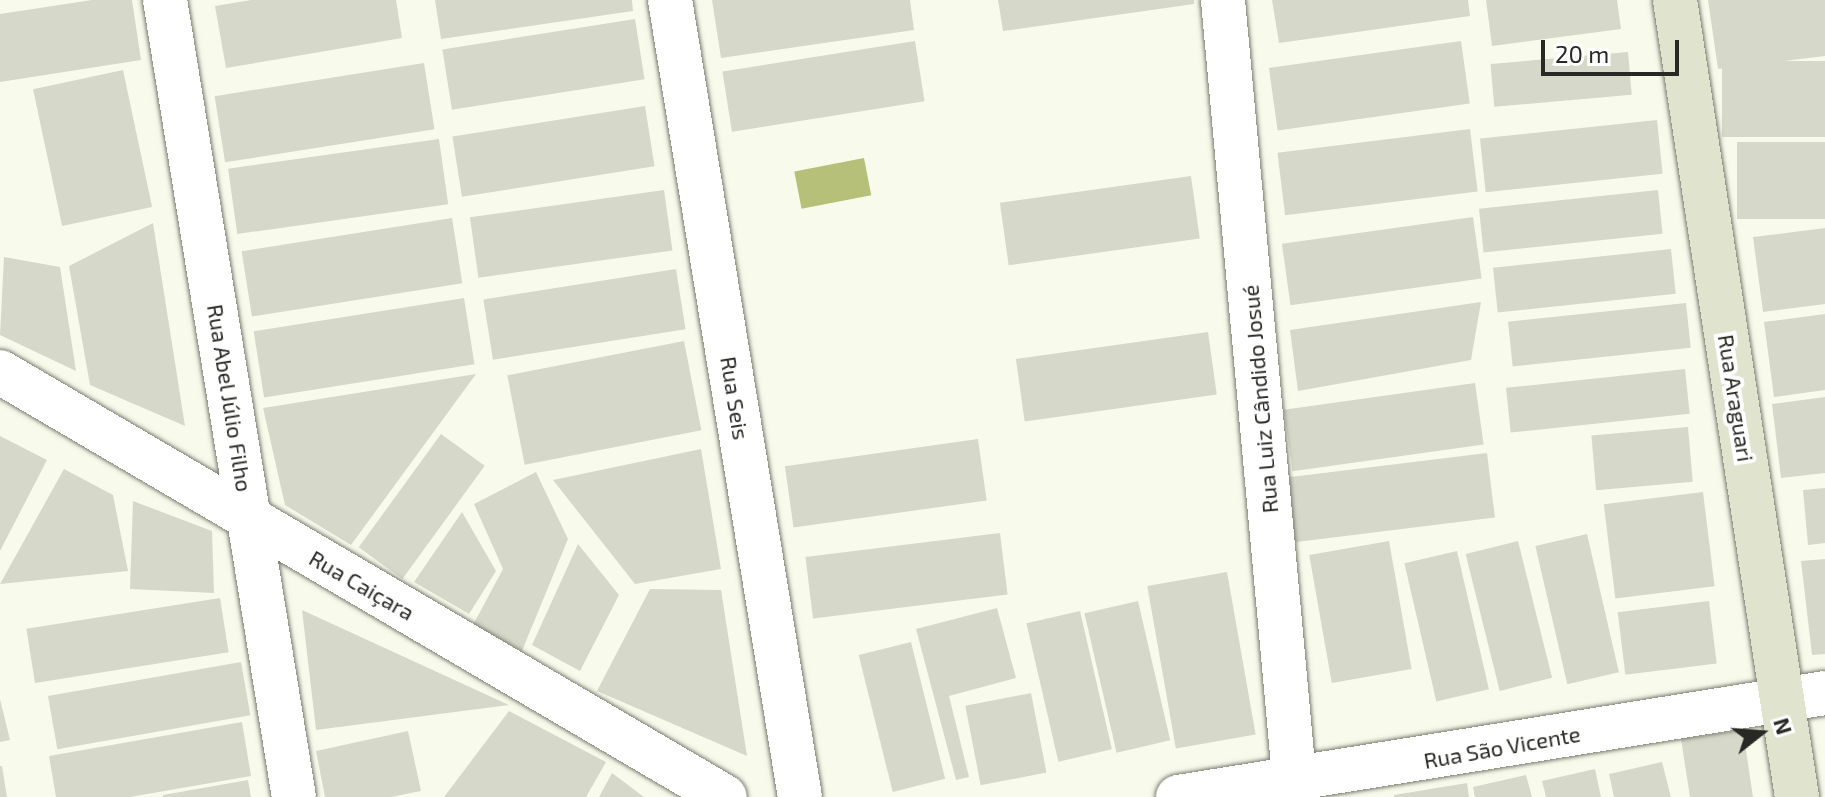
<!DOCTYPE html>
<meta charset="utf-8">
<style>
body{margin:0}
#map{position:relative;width:1825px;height:797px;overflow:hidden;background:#f8fbec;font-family:"Exo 2",sans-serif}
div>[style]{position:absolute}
.water>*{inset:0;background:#b7c079;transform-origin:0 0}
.building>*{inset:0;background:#d6d9ca;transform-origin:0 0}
.roads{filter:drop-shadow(0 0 2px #7a7c6f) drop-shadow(0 0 2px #7a7c6f)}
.street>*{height:44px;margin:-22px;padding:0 22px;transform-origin:22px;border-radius:22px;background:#fff}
.secondary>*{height:44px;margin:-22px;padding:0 22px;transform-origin:22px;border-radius:22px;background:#e0e3ce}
span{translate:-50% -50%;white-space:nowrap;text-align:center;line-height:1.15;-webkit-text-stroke:8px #fff;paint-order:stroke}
.street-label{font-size:22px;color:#282924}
.north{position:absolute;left:1721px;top:693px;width:80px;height:80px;-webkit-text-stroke:6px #fff;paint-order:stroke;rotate:73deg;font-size:22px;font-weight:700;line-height:32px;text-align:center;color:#282924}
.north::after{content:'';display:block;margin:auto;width:28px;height:36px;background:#282924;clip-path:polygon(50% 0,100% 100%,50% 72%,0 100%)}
.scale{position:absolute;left:1541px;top:40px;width:138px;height:36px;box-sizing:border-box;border:4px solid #282924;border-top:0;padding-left:10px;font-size:24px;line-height:28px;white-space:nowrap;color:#282924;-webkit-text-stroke:6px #fff;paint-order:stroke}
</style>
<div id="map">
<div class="water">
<i style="left:864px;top:158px;width:38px;height:71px;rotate:79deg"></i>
</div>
<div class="building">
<i style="clip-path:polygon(92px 0,132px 0,141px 60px,0 82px,0 14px)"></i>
<i style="clip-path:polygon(251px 0,396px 0,402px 38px,226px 68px,215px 6px)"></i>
<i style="clip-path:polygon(435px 0,632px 0,633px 11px,441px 39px)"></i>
<i style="clip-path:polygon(712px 0,910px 0,914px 30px,721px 58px)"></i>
<i style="clip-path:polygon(998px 0,1194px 0,1194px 4px,1003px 31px)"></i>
<i style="clip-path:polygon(1272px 0,1468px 0,1470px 16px,1279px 43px)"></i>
<i style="clip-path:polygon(1486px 0,1617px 0,1621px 29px,1492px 46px)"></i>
<i style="clip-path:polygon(1708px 0,1825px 0,1825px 56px,1718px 69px)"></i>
<i style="left:635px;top:19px;width:61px;height:195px;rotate:81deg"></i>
<i style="left:915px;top:41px;width:61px;height:195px;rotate:81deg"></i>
<i style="left:1461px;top:41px;width:63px;height:194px;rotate:82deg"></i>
<i style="left:1628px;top:52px;width:43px;height:138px;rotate:85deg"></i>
<i style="left:1825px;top:61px;width:76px;height:103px;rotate:90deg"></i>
<i style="left:424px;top:63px;width:67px;height:212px;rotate:81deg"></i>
<i style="left:123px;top:70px;width:140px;height:92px;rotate:78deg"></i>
<i style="left:645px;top:106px;width:61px;height:195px;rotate:81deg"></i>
<i style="left:1657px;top:120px;width:54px;height:178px;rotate:84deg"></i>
<i style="left:1470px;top:129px;width:63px;height:194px;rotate:83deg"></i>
<i style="left:439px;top:139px;width:66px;height:213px;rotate:82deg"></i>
<i style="left:1825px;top:142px;width:77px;height:88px;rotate:90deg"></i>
<i style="left:1191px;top:176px;width:63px;height:193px;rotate:82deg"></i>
<i style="left:664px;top:190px;width:61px;height:196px;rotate:82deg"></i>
<i style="left:1658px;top:190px;width:44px;height:180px;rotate:84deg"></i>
<i style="left:1473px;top:217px;width:62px;height:193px;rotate:82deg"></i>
<i style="left:452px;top:218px;width:66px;height:213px;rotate:81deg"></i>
<i style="clip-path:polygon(153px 223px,185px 426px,90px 385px,69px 266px)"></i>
<i style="clip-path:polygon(1825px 228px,1825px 304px,1763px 312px,1753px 237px)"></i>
<i style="left:1671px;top:249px;width:45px;height:179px;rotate:84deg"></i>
<i style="clip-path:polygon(4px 257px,60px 267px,76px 371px,0 335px)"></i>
<i style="left:676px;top:269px;width:61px;height:195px;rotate:81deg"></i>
<i style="left:464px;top:298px;width:67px;height:213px;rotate:81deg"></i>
<i style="clip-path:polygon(1481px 302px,1471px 360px,1298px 391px,1290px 330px)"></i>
<i style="left:1686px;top:303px;width:45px;height:179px;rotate:84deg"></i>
<i style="clip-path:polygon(1825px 314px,1825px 390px,1774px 397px,1764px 322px)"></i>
<i style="left:1208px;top:332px;width:63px;height:194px;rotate:82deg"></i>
<i style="left:684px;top:341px;width:91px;height:180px;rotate:79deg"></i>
<i style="left:1685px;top:369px;width:45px;height:180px;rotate:84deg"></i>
<i style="clip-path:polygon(476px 374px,351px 545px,285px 505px,263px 408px)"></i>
<i style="left:1475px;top:383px;width:62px;height:193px;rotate:82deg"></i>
<i style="clip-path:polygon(1825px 397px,1825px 473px,1781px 478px,1772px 404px)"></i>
<i style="left:1688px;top:427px;width:55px;height:97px;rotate:85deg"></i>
<i style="left:441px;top:434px;width:54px;height:140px;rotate:36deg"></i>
<i style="clip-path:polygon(0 436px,47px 460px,0 551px)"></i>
<i style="left:978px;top:439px;width:62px;height:195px;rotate:82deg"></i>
<i style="clip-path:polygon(701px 449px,721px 569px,635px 584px,553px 480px)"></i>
<i style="left:1487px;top:453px;width:65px;height:204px;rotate:83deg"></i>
<i style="clip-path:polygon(64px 469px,113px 495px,128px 571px,0 584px)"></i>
<i style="clip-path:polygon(536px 472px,568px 539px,522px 651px,473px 625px,503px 569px,474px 504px)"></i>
<i style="clip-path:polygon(1825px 488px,1825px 543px,1808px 545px,1803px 490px)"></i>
<i style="left:1703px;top:492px;width:95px;height:100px;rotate:83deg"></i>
<i style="clip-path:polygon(133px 501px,212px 531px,214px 593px,130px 589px)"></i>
<i style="clip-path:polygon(462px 512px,496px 571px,469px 614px,414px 582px)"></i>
<i style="left:1000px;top:533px;width:62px;height:196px;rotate:83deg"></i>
<i style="left:1587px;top:534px;width:142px;height:53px;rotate:77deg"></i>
<i style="left:1389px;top:541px;width:130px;height:81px;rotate:80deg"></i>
<i style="left:1518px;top:541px;width:141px;height:54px;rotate:76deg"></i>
<i style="clip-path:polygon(578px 544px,619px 595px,580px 671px,532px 645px)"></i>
<i style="left:1457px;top:551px;width:142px;height:54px;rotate:77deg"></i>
<i style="clip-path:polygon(1825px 559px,1825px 654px,1812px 655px,1801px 561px)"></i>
<i style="left:1227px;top:572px;width:165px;height:81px;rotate:80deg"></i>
<i style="clip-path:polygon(650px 589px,721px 590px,747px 756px,597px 691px)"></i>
<i style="left:220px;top:598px;width:55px;height:196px;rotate:81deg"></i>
<i style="left:1138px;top:601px;width:143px;height:55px;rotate:77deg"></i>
<i style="left:1709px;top:601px;width:63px;height:92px;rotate:83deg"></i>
<i style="clip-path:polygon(997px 608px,1016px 678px,949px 696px,969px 777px,956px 780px,916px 629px)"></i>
<i style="clip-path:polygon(302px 610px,509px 705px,316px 730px)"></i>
<i style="left:1080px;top:611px;width:142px;height:55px;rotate:77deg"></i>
<i style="left:911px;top:642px;width:141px;height:54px;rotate:76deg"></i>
<i style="left:241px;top:662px;width:54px;height:196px;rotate:80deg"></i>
<i style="left:1031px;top:693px;width:81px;height:67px;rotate:79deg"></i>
<i style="clip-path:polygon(0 699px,10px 740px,0 742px)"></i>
<i style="clip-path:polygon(509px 711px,606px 762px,586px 797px,444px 797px)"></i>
<i style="clip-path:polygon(242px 722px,251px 776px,130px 797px,56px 797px,49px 756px)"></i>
<i style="clip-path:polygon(1743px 730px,1753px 797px,1690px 797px,1681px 739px)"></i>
<i style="clip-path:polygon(408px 731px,421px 791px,391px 797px,325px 797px,316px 751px)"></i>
<i style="clip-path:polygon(1662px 762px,1671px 797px,1614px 797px,1609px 774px)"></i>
<i style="clip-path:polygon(0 766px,2px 766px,7px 797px,0 797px)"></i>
<i style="clip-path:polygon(1595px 769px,1601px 797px,1546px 797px,1542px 781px)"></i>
<i style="clip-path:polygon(612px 773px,644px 797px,599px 797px)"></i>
<i style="clip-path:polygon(1526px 775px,1532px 797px,1475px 797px,1473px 787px)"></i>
<i style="clip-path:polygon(248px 780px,251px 797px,163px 797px,163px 795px)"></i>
<i style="clip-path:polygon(1467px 783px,1469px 797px,1394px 797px,1394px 795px)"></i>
</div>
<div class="roads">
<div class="street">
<i style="left:165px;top:0;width:807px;rotate:80.81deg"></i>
<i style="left:670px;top:0;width:808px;rotate:80.74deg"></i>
<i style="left:1223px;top:0;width:800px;rotate:84.77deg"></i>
<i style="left:0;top:372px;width:840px;rotate:30.38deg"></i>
<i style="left:1178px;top:797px;width:655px;rotate:-9.13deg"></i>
</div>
<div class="secondary">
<i style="left:1675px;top:0;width:806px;rotate:81.3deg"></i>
</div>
</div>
<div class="street-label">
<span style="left:230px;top:398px;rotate:81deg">Rua Abel Júlio Filho</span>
<span style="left:735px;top:398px;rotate:81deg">Rua Seis</span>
<span style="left:1736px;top:398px;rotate:81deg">Rua Araguari</span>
<span style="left:1260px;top:399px;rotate:-95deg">Rua Luiz Cândido Josué</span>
<span style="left:362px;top:585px;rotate:30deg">Rua Caiçara</span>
<span style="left:1502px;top:747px;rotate:-10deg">Rua São Vicente</span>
</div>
<div class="north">N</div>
<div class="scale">20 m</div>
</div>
